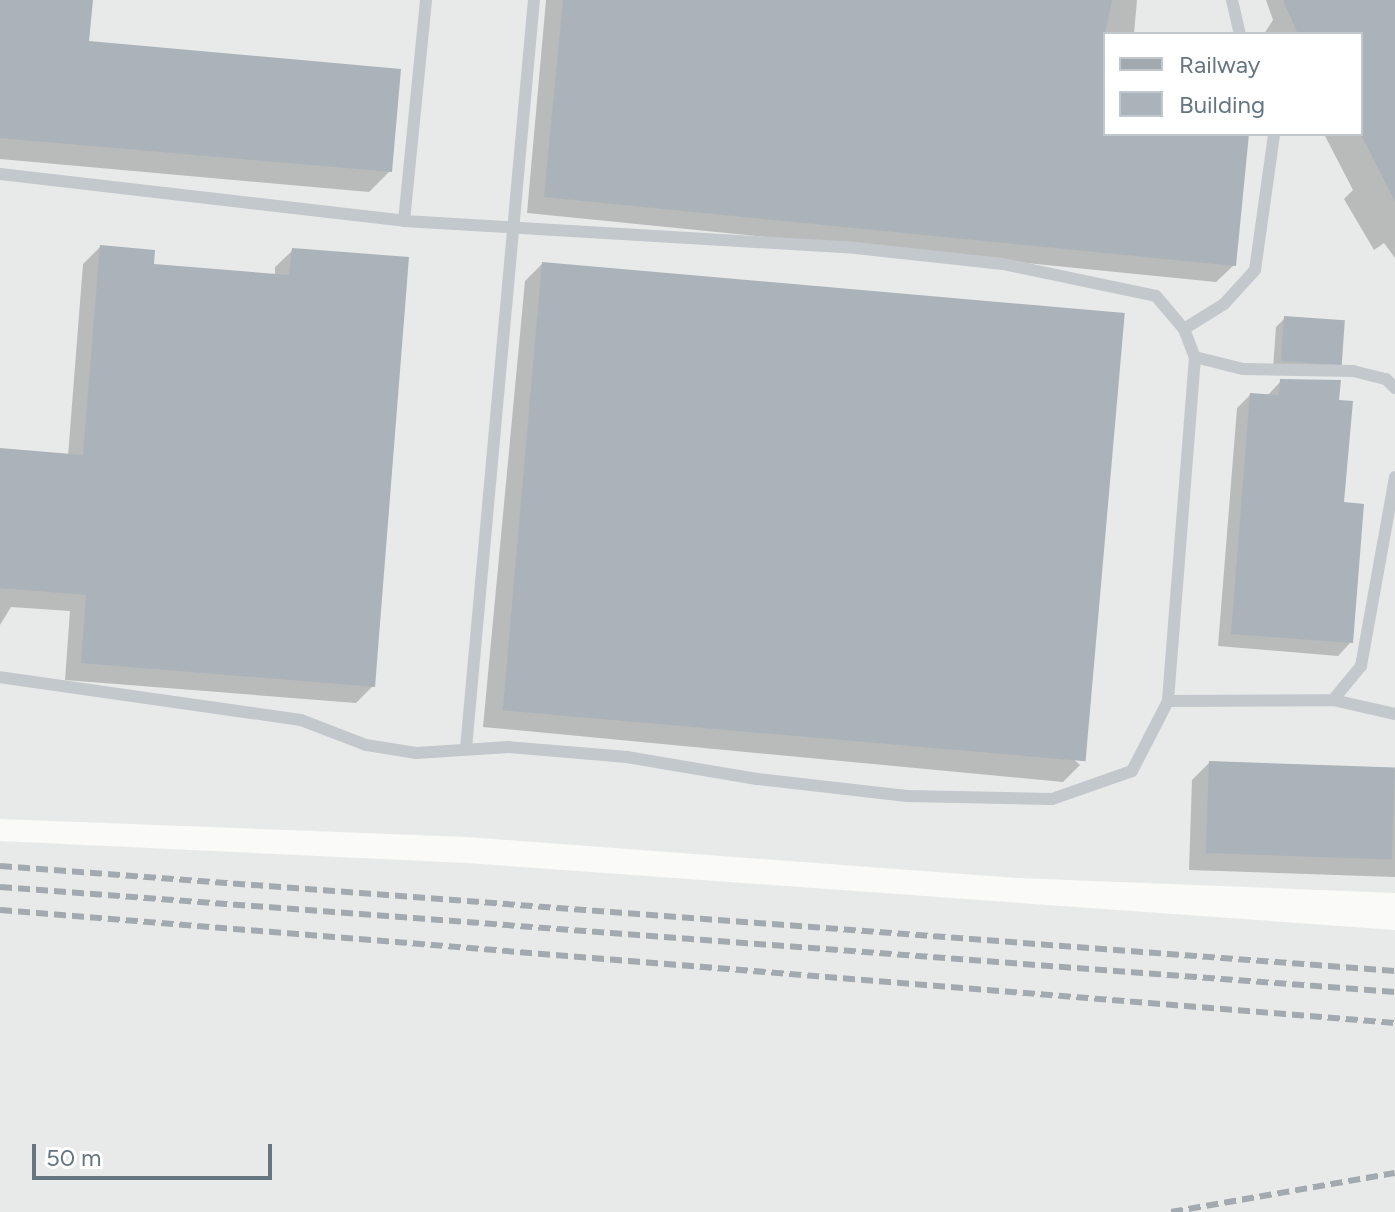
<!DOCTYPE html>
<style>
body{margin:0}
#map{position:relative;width:1395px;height:1212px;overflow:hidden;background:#fafaf8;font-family:Figtree,sans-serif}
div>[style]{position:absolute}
.built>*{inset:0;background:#e8e9e9}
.shadow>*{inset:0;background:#0003}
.building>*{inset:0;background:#aab3b9;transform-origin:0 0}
.service>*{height:12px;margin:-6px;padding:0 6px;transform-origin:6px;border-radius:6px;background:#c3c8cc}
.rail>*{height:6px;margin-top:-3px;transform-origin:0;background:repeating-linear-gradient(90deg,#a2aab0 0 12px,transparent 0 18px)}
span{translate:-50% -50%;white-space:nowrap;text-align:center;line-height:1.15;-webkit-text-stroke:8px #fff;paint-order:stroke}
.legend{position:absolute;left:1103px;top:32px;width:260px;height:104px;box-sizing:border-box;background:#fff;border:2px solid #c1c8cd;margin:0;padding:10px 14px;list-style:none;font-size:24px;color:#657683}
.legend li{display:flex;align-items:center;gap:16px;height:40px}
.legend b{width:40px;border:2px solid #c1c8cd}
.scale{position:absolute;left:32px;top:1144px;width:240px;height:36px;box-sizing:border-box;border:4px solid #657683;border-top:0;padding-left:10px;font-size:24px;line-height:28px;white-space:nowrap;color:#657683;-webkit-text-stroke:6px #fff;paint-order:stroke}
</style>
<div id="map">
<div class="built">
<i style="clip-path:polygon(evenodd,0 0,1395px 0,1395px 893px,1017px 878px,467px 837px,0 819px,0 0,1105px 34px,1361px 34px,1361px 134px,1105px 134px,1105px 34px)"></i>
<i style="clip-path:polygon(0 841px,467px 863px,1395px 930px,1395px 1212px,0 1212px)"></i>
</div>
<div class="shadow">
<i style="clip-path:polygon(0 0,91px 0,87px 43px,390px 171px,369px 192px,0 159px)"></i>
<i style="clip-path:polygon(546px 0,1137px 0,1134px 34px,1105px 34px,1105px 134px,1247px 134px,1234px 265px,1216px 282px,527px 213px)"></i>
<i style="clip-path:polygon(1266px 0,1395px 0,1395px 258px,1384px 243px,1374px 250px,1344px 199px,1353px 190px,1324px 134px,1361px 134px,1361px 34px,1264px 34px,1273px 20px)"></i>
<i style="clip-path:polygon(100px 247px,152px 266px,275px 276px,275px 267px,293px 250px,373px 686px,356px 703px,65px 680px,70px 611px,11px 607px,0 625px,0 450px,68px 456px,83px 264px)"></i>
<i style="clip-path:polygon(542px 264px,1080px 765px,1063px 782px,483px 727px,525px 281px)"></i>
<i style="clip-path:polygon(1285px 318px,1340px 361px,1331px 370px,1273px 368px,1276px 327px)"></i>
<i style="clip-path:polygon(1281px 381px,1337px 402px,1351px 642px,1338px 656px,1218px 646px,1237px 408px,1250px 395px,1267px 396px)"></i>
<i style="clip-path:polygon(1209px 763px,1395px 770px,1395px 877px,1189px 870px,1192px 780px)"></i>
</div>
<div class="building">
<i style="clip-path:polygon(0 0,93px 0,89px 41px,401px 69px,392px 172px,0 138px)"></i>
<i style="clip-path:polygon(563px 0,1112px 0,1105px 34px,1105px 134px,1249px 134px,1236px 266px,544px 197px)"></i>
<i style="clip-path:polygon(1283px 0,1395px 0,1395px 201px,1361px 135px,1361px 34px,1298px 34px)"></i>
<i style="clip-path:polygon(100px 245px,155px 250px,154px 264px,289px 275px,292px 248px,409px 257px,375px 687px,81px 663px,86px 595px,0 588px,0 448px,83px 455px)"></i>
<i style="left:542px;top:262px;width:585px;height:450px;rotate:5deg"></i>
<i style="left:1284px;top:316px;width:61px;height:45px;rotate:4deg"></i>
<i style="clip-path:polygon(1280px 379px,1341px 380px,1339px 400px,1353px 401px,1344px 502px,1364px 504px,1353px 643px,1231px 634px,1250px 393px,1279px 395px)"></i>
<i style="left:1209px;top:761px;width:186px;height:92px;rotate:2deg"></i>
</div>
<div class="service">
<i style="left:1232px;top:0;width:35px;rotate:77deg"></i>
<i style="left:0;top:174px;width:407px;rotate:6.6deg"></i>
<i style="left:404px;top:221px;width:443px;rotate:3.4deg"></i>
<i style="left:846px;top:247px;width:158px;rotate:6.2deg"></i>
<i style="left:1003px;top:264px;width:156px;rotate:11.8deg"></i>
<i style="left:1156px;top:296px;width:43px;rotate:49.7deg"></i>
<i style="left:1184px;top:329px;width:30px;rotate:69deg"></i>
<i style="left:1195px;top:357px;width:345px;rotate:94.5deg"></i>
<i style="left:1168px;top:701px;width:79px;rotate:117.2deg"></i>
<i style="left:1132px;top:771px;width:85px;rotate:160.7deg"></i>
<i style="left:1052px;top:799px;width:145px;rotate:-178.8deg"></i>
<i style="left:907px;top:796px;width:151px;rotate:-173.5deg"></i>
<i style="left:757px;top:779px;width:132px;rotate:-170.4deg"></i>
<i style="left:627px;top:757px;width:118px;rotate:-175.2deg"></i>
<i style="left:509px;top:747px;width:93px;rotate:176.3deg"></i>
<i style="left:416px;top:753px;width:51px;rotate:-170.9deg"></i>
<i style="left:366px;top:745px;width:70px;rotate:-159deg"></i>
<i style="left:301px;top:720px;width:304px;rotate:-171.9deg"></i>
<i style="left:404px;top:221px;width:222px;rotate:-84.3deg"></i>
<i style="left:1184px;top:329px;width:47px;rotate:-32deg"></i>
<i style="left:1224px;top:304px;width:46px;rotate:-47.6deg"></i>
<i style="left:1255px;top:270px;width:137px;rotate:-82deg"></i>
<i style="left:1195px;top:357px;width:49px;rotate:14deg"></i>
<i style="left:1243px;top:369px;width:110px;rotate:1deg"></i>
<i style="left:1353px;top:371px;width:34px;rotate:14deg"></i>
<i style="left:1386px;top:379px;width:13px;rotate:45deg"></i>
<i style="left:1333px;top:700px;width:44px;rotate:-50.5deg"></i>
<i style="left:1361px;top:666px;width:192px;rotate:-79.8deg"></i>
<i style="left:1168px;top:701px;width:165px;rotate:-0.3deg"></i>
<i style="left:1333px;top:700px;width:64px;rotate:12.7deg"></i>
<i style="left:466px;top:748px;width:751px;rotate:-84.81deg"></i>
</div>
<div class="rail">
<i style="left:0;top:866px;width:1399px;rotate:4.3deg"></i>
<i style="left:0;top:887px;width:1399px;rotate:4.3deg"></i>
<i style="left:0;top:910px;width:1400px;rotate:4.63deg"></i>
<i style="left:1171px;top:1212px;width:227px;rotate:-9.9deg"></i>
</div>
<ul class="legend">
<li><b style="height:10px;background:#a2aab0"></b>Railway</li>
<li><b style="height:22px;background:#aab3b9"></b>Building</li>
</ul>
<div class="scale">50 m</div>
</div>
